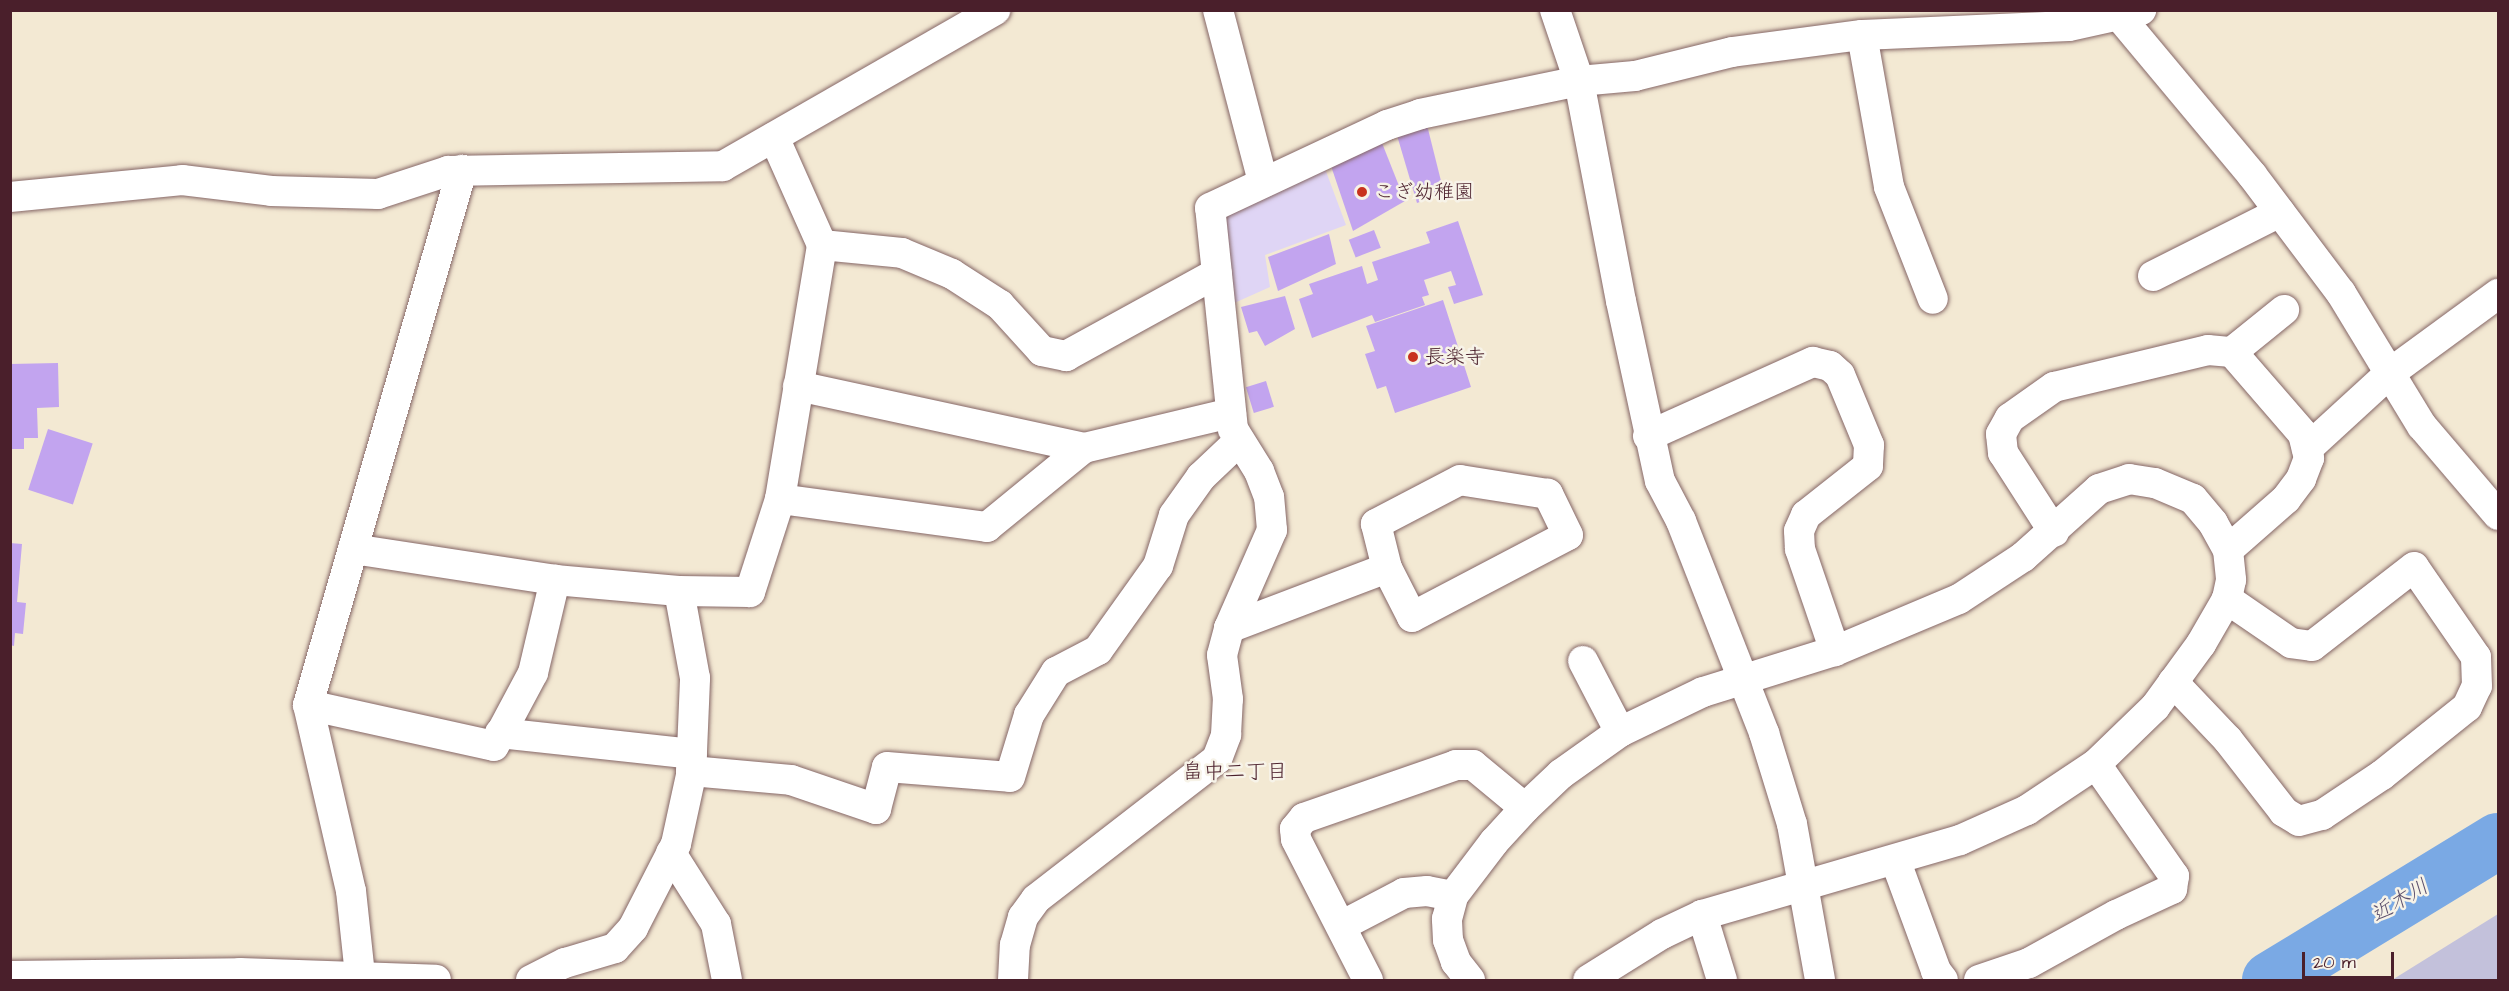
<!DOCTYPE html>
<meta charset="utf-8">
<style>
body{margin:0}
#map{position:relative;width:2509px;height:991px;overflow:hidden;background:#f3e9d3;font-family:"Architects Daughter","Klee One",sans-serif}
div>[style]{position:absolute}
.built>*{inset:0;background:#dfd5f5}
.industrial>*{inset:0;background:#c3c1db}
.river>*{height:56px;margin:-28px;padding:0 28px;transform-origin:28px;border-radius:28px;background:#7aa9e4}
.building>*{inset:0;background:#c2a4ef;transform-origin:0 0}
.roads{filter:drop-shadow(0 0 2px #856666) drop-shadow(0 0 2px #856666)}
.street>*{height:30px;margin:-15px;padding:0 15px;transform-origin:15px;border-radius:15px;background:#fff}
.dots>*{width:16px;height:16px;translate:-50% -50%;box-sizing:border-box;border:3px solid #f7f3e8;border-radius:50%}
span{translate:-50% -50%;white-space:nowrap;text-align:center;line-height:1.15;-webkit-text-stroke:5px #f7f3e8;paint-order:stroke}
.poi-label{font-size:20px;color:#4a1f2b}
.left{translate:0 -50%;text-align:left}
.neighbourhood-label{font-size:21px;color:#4a1f2b}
.water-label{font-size:21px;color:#5b4f6c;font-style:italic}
.frame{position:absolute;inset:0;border:12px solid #4a1f2b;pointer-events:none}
.scale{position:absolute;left:2302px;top:952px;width:92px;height:27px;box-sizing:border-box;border:3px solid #4a1f2b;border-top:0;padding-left:8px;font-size:18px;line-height:21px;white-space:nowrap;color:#4a1f2b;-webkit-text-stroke:4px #f7f3e8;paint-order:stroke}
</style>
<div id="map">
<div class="built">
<i style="clip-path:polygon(1324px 166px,1346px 225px,1265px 255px,1270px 287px,1232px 304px,1221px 214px)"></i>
</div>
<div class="industrial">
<i style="clip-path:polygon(2498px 914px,2498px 980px,2392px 980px)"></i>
</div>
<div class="river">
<i style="left:2270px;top:980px;width:267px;rotate:-31.4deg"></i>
</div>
<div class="building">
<i style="clip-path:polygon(1427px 125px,1444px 193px,1417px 203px,1396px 132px)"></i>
<i style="clip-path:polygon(1382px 143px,1405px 201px,1353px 231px,1330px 163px)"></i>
<i style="clip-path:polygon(1458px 221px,1483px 295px,1454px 304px,1448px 287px,1456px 285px,1451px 271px,1424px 280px,1429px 295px,1422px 297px,1425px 305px,1375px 322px,1372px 315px,1312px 338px,1299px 299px,1313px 294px,1309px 284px,1362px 266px,1367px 284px,1378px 280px,1372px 262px,1430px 243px,1426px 232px)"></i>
<i style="left:1374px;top:230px;width:19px;height:27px;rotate:69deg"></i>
<i style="clip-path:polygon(1329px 234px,1336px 264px,1278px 291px,1268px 257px)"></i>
<i style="clip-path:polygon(1285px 296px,1295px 329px,1265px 346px,1257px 331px,1249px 333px,1241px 307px)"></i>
<i style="clip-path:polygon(1443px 300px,1471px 387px,1395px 413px,1386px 386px,1377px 389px,1365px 354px,1375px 351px,1366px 326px)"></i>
<i style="clip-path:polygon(58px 363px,59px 407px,37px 408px,38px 438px,24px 438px,24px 449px,10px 449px,10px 364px)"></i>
<i style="left:1266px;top:381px;width:27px;height:21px;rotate:73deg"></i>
<i style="left:48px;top:429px;width:47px;height:64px;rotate:18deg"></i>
<i style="clip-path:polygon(10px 543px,22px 544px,17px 602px,26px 603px,23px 634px,15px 633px,14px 646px,10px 645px)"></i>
</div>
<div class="roads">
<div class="street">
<i style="left:1218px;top:10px;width:178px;rotate:75.3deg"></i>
<i style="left:1555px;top:10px;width:75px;rotate:71.3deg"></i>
<i style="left:1579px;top:81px;width:224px;rotate:79.2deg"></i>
<i style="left:1621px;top:301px;width:184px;rotate:77.8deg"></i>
<i style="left:1660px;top:481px;width:45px;rotate:62.3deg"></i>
<i style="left:1681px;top:521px;width:228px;rotate:68.6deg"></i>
<i style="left:1764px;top:733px;width:95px;rotate:72.9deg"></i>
<i style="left:1792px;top:824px;width:158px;rotate:79.8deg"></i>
<i style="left:2120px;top:17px;width:206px;rotate:50.1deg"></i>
<i style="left:2252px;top:175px;width:148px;rotate:53deg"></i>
<i style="left:2341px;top:293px;width:156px;rotate:58.7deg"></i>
<i style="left:2422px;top:426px;width:117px;rotate:49.5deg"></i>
<i style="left:1862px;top:35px;width:154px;rotate:79.9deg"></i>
<i style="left:1889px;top:187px;width:120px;rotate:68.6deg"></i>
<i style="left:10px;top:197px;width:173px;rotate:-5.6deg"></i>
<i style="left:182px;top:180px;width:90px;rotate:7deg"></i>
<i style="left:271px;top:191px;width:107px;rotate:1.6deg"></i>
<i style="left:378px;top:194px;width:74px;rotate:-18.2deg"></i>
<i style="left:448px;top:171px;width:275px;rotate:-1deg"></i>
<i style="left:723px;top:166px;width:314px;rotate:-29.8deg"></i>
<i style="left:822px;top:245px;width:80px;rotate:5.7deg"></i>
<i style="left:902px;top:253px;width:54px;rotate:22.8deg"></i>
<i style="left:952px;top:274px;width:57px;rotate:32.9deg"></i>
<i style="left:1000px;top:305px;width:62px;rotate:47.6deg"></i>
<i style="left:1042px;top:351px;width:25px;rotate:12deg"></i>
<i style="left:1066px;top:356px;width:172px;rotate:-28.8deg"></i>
<i style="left:2153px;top:276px;width:142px;rotate:-26.7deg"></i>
<i style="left:2232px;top:352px;width:67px;rotate:-38.9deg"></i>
<i style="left:798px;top:386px;width:293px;rotate:12.2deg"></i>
<i style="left:1648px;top:436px;width:181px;rotate:-24.2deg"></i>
<i style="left:1813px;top:362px;width:17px;rotate:13deg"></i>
<i style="left:1830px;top:366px;width:13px;rotate:42deg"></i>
<i style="left:1840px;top:375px;width:76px;rotate:67.5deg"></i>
<i style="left:1869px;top:445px;width:21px;rotate:93deg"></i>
<i style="left:1868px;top:466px;width:79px;rotate:141.7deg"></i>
<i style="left:1806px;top:515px;width:17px;rotate:114deg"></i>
<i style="left:1799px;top:531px;width:18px;rotate:87deg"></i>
<i style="left:1800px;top:549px;width:108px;rotate:71.1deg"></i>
<i style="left:2307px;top:449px;width:113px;rotate:-42.5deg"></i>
<i style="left:2390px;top:373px;width:134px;rotate:-36.2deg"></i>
<i style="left:780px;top:499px;width:209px;rotate:7.7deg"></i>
<i style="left:987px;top:527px;width:125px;rotate:-39.2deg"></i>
<i style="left:1084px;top:448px;width:151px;rotate:-13.4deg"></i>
<i style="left:2054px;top:532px;width:94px;rotate:-122.8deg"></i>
<i style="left:2003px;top:453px;width:19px;rotate:-96deg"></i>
<i style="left:2001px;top:434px;width:18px;rotate:-61deg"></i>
<i style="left:2010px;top:418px;width:54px;rotate:-35.2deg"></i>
<i style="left:2054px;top:387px;width:158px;rotate:-13.5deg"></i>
<i style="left:2208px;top:350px;width:24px;rotate:5deg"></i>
<i style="left:2232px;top:352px;width:108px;rotate:49.1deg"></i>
<i style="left:2303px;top:434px;width:25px;rotate:76deg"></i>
<i style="left:2309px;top:458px;width:22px;rotate:111deg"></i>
<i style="left:2301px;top:479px;width:25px;rotate:127deg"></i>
<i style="left:2286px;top:499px;width:77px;rotate:138.7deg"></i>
<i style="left:353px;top:549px;width:204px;rotate:8.7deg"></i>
<i style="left:555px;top:580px;width:124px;rotate:5.1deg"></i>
<i style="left:679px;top:591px;width:71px;rotate:0.8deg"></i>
<i style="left:750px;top:592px;width:98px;rotate:-72.1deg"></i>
<i style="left:780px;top:499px;width:257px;rotate:-80.6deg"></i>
<i style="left:822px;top:245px;width:118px;rotate:-114deg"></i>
<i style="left:1229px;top:628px;width:169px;rotate:-20.8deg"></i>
<i style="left:1387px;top:568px;width:55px;rotate:63deg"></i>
<i style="left:1412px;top:617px;width:176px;rotate:-27.7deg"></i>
<i style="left:1568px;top:535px;width:46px;rotate:-116deg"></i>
<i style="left:1548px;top:494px;width:89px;rotate:-171deg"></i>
<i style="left:1460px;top:480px;width:95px;rotate:152.4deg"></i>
<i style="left:1376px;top:524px;width:45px;rotate:76deg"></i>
<i style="left:1583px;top:661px;width:80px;rotate:62.5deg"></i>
<i style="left:2173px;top:682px;width:80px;rotate:46.5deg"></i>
<i style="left:2228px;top:740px;width:91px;rotate:52.1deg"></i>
<i style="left:2284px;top:812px;width:17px;rotate:31deg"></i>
<i style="left:2299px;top:821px;width:24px;rotate:-15deg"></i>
<i style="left:2322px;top:815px;width:72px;rotate:-33.7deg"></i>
<i style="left:2382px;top:775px;width:109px;rotate:-38.7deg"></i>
<i style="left:2467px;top:707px;width:23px;rotate:-65deg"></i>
<i style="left:2477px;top:686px;width:29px;rotate:-92deg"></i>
<i style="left:2476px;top:657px;width:109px;rotate:-124.6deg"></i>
<i style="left:2414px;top:567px;width:129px;rotate:142.2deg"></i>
<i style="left:2312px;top:646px;width:21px;rotate:-172deg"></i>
<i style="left:2291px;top:643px;width:78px;rotate:-145.5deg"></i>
<i style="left:308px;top:705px;width:190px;rotate:12.4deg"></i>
<i style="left:494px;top:746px;width:83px;rotate:-61.9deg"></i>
<i style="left:533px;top:673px;width:96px;rotate:-76.7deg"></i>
<i style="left:500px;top:733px;width:193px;rotate:6.2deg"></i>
<i style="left:691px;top:771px;width:100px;rotate:5.1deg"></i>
<i style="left:791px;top:780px;width:90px;rotate:18.8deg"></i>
<i style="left:876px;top:809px;width:43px;rotate:-75.3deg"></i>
<i style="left:887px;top:767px;width:123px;rotate:4.6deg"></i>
<i style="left:1010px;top:777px;width:65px;rotate:-73deg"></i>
<i style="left:1029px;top:715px;width:51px;rotate:-57.9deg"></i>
<i style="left:1056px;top:672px;width:47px;rotate:-27.6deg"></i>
<i style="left:1098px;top:650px;width:103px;rotate:-54.5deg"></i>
<i style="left:1158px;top:566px;width:53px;rotate:-72.6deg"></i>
<i style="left:1174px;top:515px;width:47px;rotate:-54.6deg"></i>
<i style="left:1201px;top:477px;width:51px;rotate:-43.4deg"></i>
<i style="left:671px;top:853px;width:84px;rotate:57.6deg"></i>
<i style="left:716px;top:924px;width:57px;rotate:78.9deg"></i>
<i style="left:1896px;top:862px;width:116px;rotate:69.8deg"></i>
<i style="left:1936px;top:971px;width:11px;rotate:52deg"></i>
<i style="left:1702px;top:915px;width:68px;rotate:72.9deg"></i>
<i style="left:1341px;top:926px;width:71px;rotate:-27.6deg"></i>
<i style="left:1404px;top:893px;width:23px;rotate:-5deg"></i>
<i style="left:1427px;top:891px;width:26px;rotate:11deg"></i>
<i style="left:360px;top:975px;width:84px;rotate:-96.1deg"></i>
<i style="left:351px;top:891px;width:191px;rotate:-103deg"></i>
<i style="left:308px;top:705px;width:557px;rotate:-73.94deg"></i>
<i style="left:10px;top:976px;width:230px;rotate:-0.7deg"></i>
<i style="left:240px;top:973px;width:196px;rotate:2deg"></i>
<i style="left:531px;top:980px;width:38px;rotate:-27deg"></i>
<i style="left:565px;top:963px;width:52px;rotate:-16.7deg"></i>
<i style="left:615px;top:948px;width:27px;rotate:-48deg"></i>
<i style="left:633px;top:928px;width:94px;rotate:-62.9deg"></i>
<i style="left:676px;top:844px;width:71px;rotate:-77.7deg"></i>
<i style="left:691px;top:775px;width:97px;rotate:-87.6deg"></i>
<i style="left:695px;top:678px;width:88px;rotate:-100.4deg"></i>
<i style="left:1013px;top:980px;width:35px;rotate:-87deg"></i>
<i style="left:1015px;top:945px;width:29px;rotate:-74deg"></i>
<i style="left:1023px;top:917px;width:22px;rotate:-54deg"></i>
<i style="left:1036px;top:899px;width:229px;rotate:-37.7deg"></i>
<i style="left:1217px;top:759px;width:26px;rotate:-69deg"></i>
<i style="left:1226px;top:735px;width:36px;rotate:-87deg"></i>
<i style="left:1228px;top:699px;width:44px;rotate:-97.8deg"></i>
<i style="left:1222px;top:655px;width:28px;rotate:-75deg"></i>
<i style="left:1229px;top:628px;width:107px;rotate:-66.3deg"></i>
<i style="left:1272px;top:530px;width:33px;rotate:-95deg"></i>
<i style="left:1269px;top:497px;width:28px;rotate:-111deg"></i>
<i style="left:1259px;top:471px;width:49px;rotate:-121.8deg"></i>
<i style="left:1233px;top:429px;width:222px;rotate:-95.9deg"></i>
<i style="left:1210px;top:208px;width:195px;rotate:-25.1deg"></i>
<i style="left:1387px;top:125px;width:35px;rotate:-18deg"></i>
<i style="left:1420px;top:114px;width:162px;rotate:-11.7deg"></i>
<i style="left:1579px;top:81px;width:56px;rotate:-5.1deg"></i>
<i style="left:1635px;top:76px;width:100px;rotate:-13.9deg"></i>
<i style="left:1732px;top:52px;width:131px;rotate:-7.5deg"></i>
<i style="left:1862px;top:35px;width:207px;rotate:-2.5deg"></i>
<i style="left:2069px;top:26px;width:74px;rotate:-12.5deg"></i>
<i style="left:1368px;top:980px;width:158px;rotate:-117.1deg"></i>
<i style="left:1296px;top:839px;width:10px;rotate:-96deg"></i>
<i style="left:1295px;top:829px;width:14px;rotate:-51deg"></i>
<i style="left:1304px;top:818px;width:161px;rotate:-19.2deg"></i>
<i style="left:1456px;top:765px;width:17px"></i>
<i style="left:1473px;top:765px;width:67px;rotate:39.6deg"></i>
<i style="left:1470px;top:980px;width:23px;rotate:-128deg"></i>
<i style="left:1456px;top:962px;width:23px;rotate:-110deg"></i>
<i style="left:1448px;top:940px;width:21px;rotate:-93deg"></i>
<i style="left:1447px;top:919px;width:24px;rotate:-75deg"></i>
<i style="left:1453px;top:896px;width:68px;rotate:-52.8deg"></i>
<i style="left:1494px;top:842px;width:46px;rotate:-47.6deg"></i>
<i style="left:1525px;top:808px;width:50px;rotate:-43.4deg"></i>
<i style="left:1561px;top:774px;width:72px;rotate:-35.4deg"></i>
<i style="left:1620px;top:732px;width:92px;rotate:-25.7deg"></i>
<i style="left:1703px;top:692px;width:138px;rotate:-17.3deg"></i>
<i style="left:1835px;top:651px;width:134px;rotate:-22.8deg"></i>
<i style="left:1959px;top:599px;width:77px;rotate:-33.3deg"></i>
<i style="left:2023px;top:557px;width:102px;rotate:-41.8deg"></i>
<i style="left:2099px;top:489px;width:32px;rotate:-18deg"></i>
<i style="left:2129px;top:479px;width:26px;rotate:9deg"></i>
<i style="left:2155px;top:483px;width:41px;rotate:22.8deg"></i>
<i style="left:2193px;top:499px;width:31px;rotate:50deg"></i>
<i style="left:2213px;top:523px;width:31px;rotate:61deg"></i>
<i style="left:2228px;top:550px;width:30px;rotate:84deg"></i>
<i style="left:2231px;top:580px;width:19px;rotate:102deg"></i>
<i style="left:2227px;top:599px;width:52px;rotate:120deg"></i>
<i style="left:2201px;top:644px;width:78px;rotate:126.1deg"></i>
<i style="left:2155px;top:707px;width:82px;rotate:136deg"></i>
<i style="left:2096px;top:764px;width:83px;rotate:146.3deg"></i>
<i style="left:2027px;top:810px;width:73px;rotate:155.9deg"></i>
<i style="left:1960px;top:840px;width:269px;rotate:163.8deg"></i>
<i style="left:1702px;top:915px;width:44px;rotate:154.6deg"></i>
<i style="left:1662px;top:934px;width:87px;rotate:148.1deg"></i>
<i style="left:1979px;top:980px;width:53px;rotate:-18.8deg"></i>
<i style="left:2029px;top:963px;width:99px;rotate:-28.9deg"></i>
<i style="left:2116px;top:915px;width:62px;rotate:-24.9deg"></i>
<i style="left:2172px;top:889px;width:13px;rotate:-81deg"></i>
<i style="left:2174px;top:876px;width:136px;rotate:-124.9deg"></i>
</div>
</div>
<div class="dots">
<i style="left:1362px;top:192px;background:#c8321e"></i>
<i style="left:1413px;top:357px;background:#c8321e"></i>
</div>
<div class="poi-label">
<span class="left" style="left:1374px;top:192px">こぎ幼稚園</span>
<span class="left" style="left:1425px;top:357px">長楽寺</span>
</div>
<div class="neighbourhood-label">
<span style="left:1235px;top:772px">畠中二丁目</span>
</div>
<div class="water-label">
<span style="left:2400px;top:901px;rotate:-31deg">近木川</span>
</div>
<div class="frame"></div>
<div class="scale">20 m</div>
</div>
